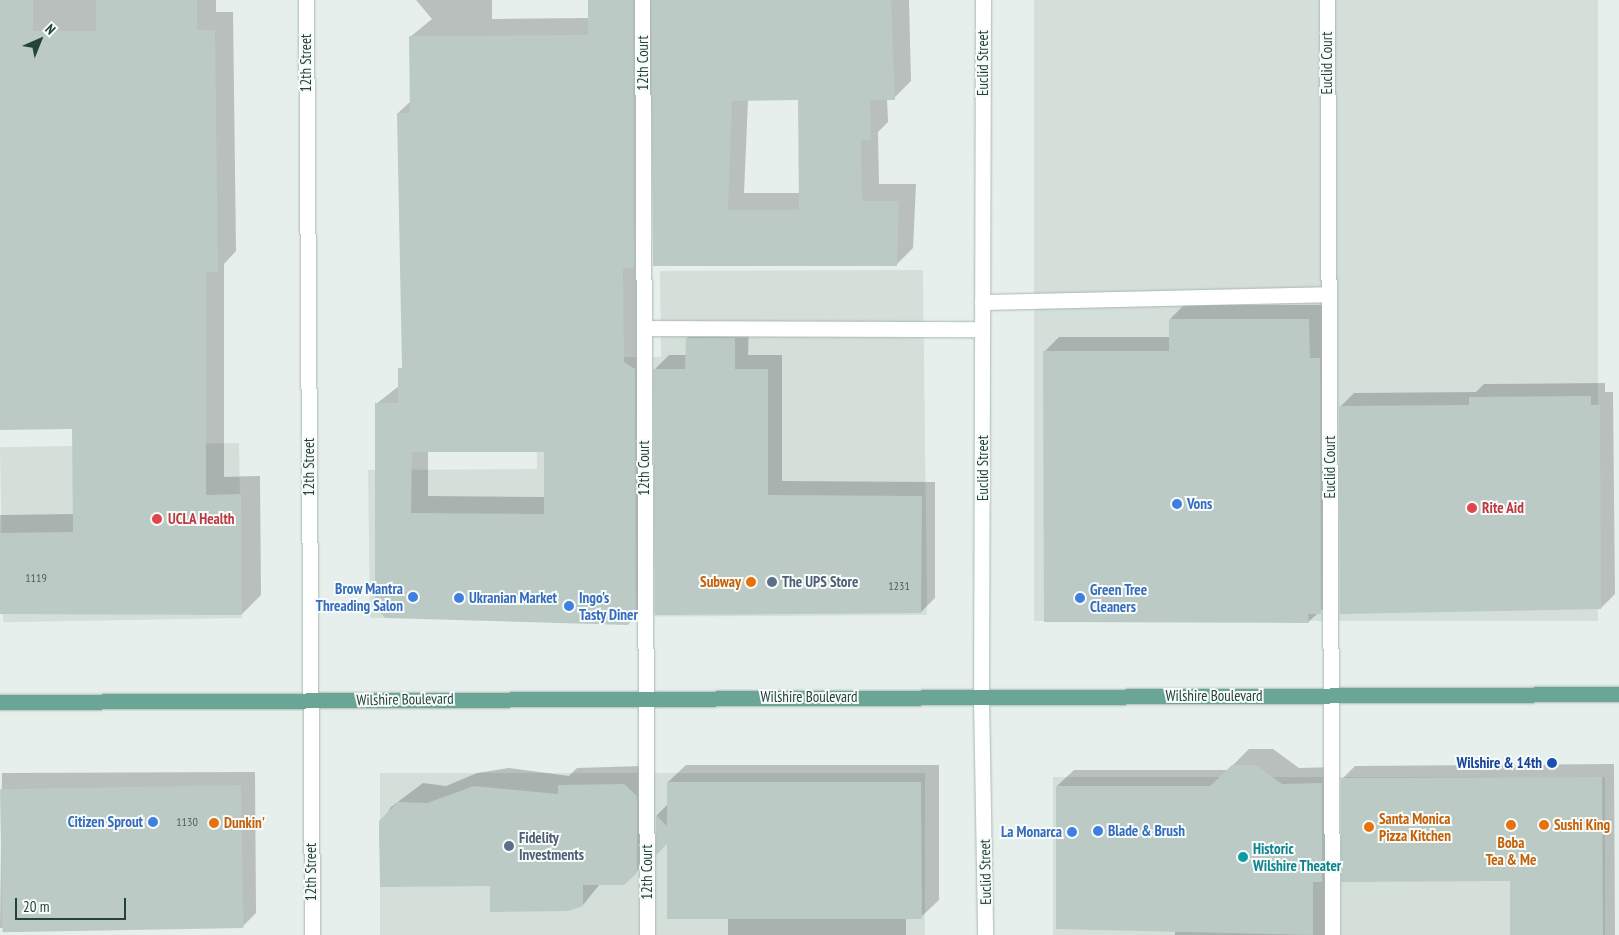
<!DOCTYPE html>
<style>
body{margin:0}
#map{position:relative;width:1619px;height:935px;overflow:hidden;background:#e6efeb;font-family:"PT Sans Narrow",sans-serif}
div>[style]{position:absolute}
.built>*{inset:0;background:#d4dfda;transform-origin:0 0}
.shadow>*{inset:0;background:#0003}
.building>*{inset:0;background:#bbcac4;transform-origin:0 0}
.roads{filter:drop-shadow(0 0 1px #a8b8b2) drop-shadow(0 0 1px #a8b8b2)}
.minor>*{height:15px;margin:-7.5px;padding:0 7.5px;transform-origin:7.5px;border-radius:7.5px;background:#fff}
.major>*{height:15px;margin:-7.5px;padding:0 7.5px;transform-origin:7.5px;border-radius:7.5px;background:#6aa596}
.dots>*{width:14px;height:14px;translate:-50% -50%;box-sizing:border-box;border:2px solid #f7fbf9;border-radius:50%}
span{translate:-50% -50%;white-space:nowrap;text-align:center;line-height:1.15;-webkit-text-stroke:4px #f7fbf9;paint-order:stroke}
.number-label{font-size:12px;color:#4a645c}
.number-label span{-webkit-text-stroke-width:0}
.street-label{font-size:15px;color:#24423a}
.shop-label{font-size:15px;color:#366cbe;font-weight:700}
.left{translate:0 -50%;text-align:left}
.right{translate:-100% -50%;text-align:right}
.health-label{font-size:15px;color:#be3a42;font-weight:700}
.food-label{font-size:15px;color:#c56008;font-weight:700}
.service-label{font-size:15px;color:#4e5e75;font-weight:700}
.transit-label{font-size:15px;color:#164399;font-weight:700}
.culture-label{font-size:15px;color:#0d838f;font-weight:700}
.north{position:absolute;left:15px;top:15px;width:50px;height:50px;-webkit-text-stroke:4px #f7fbf9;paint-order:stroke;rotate:44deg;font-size:14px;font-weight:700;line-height:20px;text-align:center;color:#24423a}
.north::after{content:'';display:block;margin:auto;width:18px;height:22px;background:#24423a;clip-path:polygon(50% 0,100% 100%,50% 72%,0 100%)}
.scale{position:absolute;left:15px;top:898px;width:111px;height:22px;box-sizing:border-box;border:2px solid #24423a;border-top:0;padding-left:6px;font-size:15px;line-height:18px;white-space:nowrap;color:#24423a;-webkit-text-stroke:4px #f7fbf9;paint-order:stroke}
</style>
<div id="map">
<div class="built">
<i style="left:1034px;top:0;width:564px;height:621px"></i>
<i style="clip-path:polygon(923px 270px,927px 615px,370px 618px,368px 470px,537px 469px,535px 357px,661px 357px,660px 271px)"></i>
<i style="left:239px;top:443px;width:175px;height:239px;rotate:89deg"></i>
<i style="left:380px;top:773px;width:545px;height:162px"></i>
<i style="left:1053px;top:777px;width:552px;height:158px"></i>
</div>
<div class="shadow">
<i style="clip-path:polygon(0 0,216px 0,216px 12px,233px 12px,236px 251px,224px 264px,224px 477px,260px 476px,261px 595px,242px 614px,0 614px,0 515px,74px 514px,73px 428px,0 429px)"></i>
<i style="clip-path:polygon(evenodd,416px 0,492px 0,492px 19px,589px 18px,590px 0,909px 0,911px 81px,894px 98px,887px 98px,888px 122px,878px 132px,879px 184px,916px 184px,913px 248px,896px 265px,654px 265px,651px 90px,651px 248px,640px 259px,640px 344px,651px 351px,653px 597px,627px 624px,386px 616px,376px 404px,399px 386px,403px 365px,398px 113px,411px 101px,410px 37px,432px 19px,416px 0,748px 99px,799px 99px,800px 193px,744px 193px,748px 99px,416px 0,428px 451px,546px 451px,545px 497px,428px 496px,428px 451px)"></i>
<i style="clip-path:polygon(1184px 305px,1322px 305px,1334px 599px,1308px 622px,1045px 351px,1059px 337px,1170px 337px,1170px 319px)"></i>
<i style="clip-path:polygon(701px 324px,749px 324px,748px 355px,782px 355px,782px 481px,935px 482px,935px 598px,921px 612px,656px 614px,655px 369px,669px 355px,687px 355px,687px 338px)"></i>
<i style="clip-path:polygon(1605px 383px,1605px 392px,1613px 392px,1615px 594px,1601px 608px,1340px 407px,1354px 393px,1476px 392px,1484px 384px)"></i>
<i style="clip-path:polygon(1249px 749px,1273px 749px,1299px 768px,1338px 767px,1329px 935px,1175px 935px,1175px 927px,1057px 786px,1074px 770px,1228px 770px)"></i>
<i style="clip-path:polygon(1614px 764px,1615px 935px,1512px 935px,1511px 880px,1342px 779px,1355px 766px)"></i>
<i style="clip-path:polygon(686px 765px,939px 765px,939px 900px,921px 917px,906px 917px,906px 935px,728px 935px,728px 918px,668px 841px,657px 852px,657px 815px,668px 804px,668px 782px)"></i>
<i style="clip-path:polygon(641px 766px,654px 779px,654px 854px,636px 872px,600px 884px,583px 905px,491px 885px,381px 886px,379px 827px,391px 807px,423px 783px,446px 786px,477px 773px,509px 768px,569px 776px,577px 768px)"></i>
<i style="clip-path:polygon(255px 772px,256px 913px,242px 927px,0 928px,2px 773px)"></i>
</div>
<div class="building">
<i style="clip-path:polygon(0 0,33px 0,33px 31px,96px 31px,96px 0,197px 0,197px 30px,215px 30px,218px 272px,206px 272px,206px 495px,241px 494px,242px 615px,0 614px,0 533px,73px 532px,72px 429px,0 430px)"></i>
<i style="clip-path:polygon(evenodd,588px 0,633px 0,634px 267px,623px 269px,624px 362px,635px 369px,636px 615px,628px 625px,385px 618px,375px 606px,375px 403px,398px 403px,398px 368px,402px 368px,397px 113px,410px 113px,409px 36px,588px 35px,588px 0,412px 452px,544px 452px,544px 514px,411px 513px,412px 452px)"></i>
<i style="clip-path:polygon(evenodd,651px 0,891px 0,895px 100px,870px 100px,871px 140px,861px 140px,862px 201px,899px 201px,897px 266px,653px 266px,651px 0,798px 100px,799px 210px,728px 210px,732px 101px,798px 100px)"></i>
<i style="clip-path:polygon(1169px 319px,1309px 319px,1310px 358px,1320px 358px,1321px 614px,1308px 614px,1309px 623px,1044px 622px,1043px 351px,1169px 351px)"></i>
<i style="clip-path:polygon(686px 338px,735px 338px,735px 369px,768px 369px,768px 495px,922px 496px,921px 613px,655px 615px,653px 369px,685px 369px)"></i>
<i style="clip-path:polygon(1591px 396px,1591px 405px,1600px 405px,1601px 609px,1340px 614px,1339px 406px,1469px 405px,1469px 397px)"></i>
<i style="clip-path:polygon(1232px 765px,1256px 765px,1282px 784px,1322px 783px,1322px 882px,1313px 882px,1313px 935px,1056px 929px,1056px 786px,1210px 786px)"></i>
<i style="clip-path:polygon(1602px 777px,1603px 935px,1510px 935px,1510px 881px,1341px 882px,1341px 778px)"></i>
<i style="clip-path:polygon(667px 782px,921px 782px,922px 919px,667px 919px,667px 844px,656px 855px,656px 815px,667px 826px)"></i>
<i style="clip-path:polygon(624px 784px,637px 796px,637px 873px,624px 885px,583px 885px,583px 906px,568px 911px,490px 912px,490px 886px,380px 887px,379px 821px,398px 802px,427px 803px,474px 786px,558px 794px,558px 785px)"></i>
<i style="left:241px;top:785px;width:143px;height:241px;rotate:89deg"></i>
</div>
<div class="roads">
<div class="minor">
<i style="left:306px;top:0;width:935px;rotate:89.63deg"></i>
<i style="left:642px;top:0;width:935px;rotate:89.69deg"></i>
<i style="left:983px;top:0;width:697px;rotate:90.16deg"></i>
<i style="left:981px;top:697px;width:238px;rotate:89deg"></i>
<i style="left:1327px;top:0;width:935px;rotate:89.69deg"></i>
<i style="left:982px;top:302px;width:347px;rotate:-1.3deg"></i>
<i style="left:644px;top:328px;width:338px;rotate:0.2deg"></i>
</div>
<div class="major">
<i style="left:0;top:702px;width:1619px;rotate:-0.28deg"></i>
</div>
</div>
<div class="dots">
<i style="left:1177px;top:504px;background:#3f7fe0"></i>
<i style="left:1472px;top:508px;background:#e0444e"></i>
<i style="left:157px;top:519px;background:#e0444e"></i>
<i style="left:751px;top:582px;background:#e8710a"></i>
<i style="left:772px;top:582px;background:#5c6f8a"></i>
<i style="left:413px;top:597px;background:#3f7fe0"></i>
<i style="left:459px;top:598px;background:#3f7fe0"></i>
<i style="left:1080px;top:598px;background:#3f7fe0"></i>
<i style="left:569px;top:606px;background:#3f7fe0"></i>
<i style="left:1552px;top:763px;background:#1a4fb4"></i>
<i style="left:153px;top:822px;background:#3f7fe0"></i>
<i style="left:214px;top:823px;background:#e8710a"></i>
<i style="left:1511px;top:825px;background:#e8710a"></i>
<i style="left:1544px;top:825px;background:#e8710a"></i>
<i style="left:1369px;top:827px;background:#e8710a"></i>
<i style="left:1098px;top:831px;background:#3f7fe0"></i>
<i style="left:1072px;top:832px;background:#3f7fe0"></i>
<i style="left:509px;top:846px;background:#5c6f8a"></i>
<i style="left:1243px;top:857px;background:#0f9aa8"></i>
</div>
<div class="number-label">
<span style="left:36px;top:578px">1119</span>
<span style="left:899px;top:586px">1231</span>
<span style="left:187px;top:822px">1130</span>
</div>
<div class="street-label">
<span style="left:306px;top:63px;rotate:-90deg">12th Street</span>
<span style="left:643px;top:63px;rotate:-90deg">12th Court</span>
<span style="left:983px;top:63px;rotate:-90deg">Euclid Street</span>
<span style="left:1327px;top:63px;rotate:-90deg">Euclid Court</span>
<span style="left:309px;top:467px;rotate:-90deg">12th Street</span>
<span style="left:1330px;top:467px;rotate:-90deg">Euclid Court</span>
<span style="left:644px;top:468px;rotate:-90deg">12th Court</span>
<span style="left:983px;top:468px;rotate:-90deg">Euclid Street</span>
<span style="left:1214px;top:696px">Wilshire Boulevard</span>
<span style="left:809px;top:697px">Wilshire Boulevard</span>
<span style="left:405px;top:699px;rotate:-1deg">Wilshire Boulevard</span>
<span style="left:311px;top:872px;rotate:-90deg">12th Street</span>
<span style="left:647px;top:872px;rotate:-90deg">12th Court</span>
<span style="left:985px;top:872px;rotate:-91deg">Euclid Street</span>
</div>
<div class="shop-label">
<span class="left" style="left:1187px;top:504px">Vons</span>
<span class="right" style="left:403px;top:597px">Brow Mantra<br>Threading Salon</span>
<span class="left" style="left:1090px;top:598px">Green Tree<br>Cleaners</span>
<span class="left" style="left:579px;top:606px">Ingo's<br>Tasty Diner</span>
<span class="left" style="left:469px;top:598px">Ukranian Market</span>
<span class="right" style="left:143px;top:822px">Citizen Sprout</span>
<span class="left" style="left:1108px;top:831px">Blade &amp; Brush</span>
<span class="right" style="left:1062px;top:832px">La Monarca</span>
</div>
<div class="health-label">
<span class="left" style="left:1482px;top:508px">Rite Aid</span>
<span class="left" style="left:168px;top:519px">UCLA Health</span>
</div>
<div class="food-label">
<span class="right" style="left:741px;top:582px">Subway</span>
<span class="left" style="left:1379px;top:827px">Santa Monica<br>Pizza Kitchen</span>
<span class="left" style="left:224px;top:823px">Dunkin'</span>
<span class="left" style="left:1554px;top:825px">Sushi King</span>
<span style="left:1511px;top:851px">Boba<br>Tea &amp; Me</span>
</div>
<div class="service-label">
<span class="left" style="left:782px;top:582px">The UPS Store</span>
<span class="left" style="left:519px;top:846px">Fidelity<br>Investments</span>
</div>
<div class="transit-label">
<span class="right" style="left:1542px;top:763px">Wilshire &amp; 14th</span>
</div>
<div class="culture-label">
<span class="left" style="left:1253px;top:857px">Historic<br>Wilshire Theater</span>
</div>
<div class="north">N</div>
<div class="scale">20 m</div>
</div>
